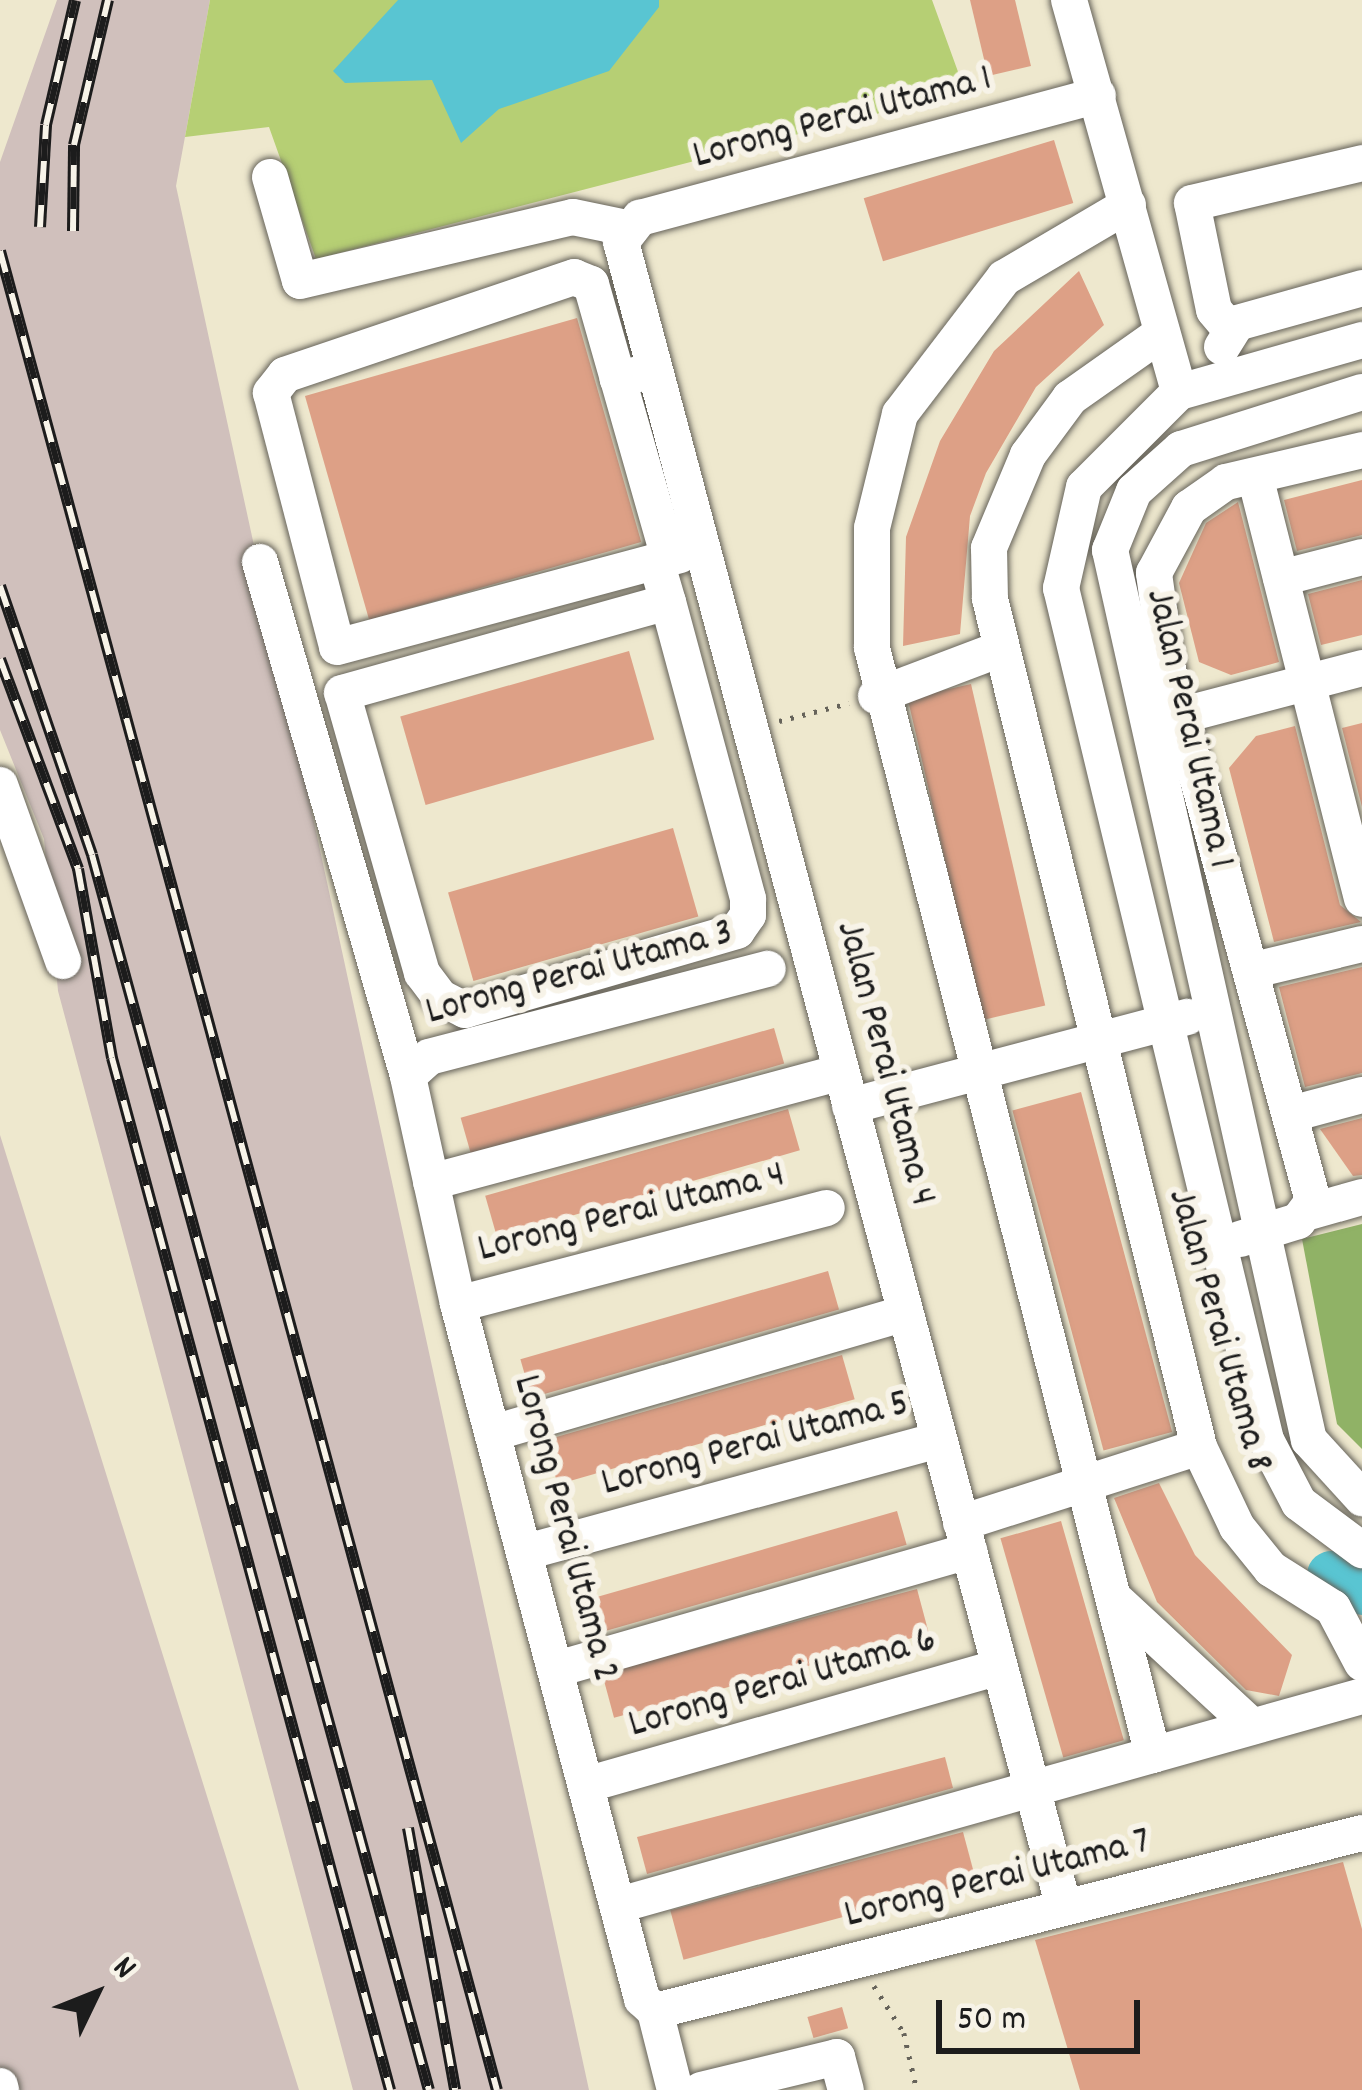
<!DOCTYPE html>
<style>
body{margin:0}
#map{position:relative;width:1362px;height:2090px;overflow:hidden;background:#eee8ce;font-family:Dekko,sans-serif}
div>[style]{position:absolute}
.industrial>*{inset:0;background:#d0c0bc}
.green>*{inset:0;background:#b6cf74}
.forest>*{inset:0;background:#90b266}
.water>*{inset:0;background:#59c5d2}
.river>*{height:48px;margin:-24px;padding:0 24px;transform-origin:24px;border-radius:24px;background:#59c5d2}
.building>*{inset:0;background:#dda086;transform-origin:0 0}
.path>*{height:4.5px;margin-top:-2.25px;transform-origin:0;background:repeating-linear-gradient(90deg,#66635a 0 3px,transparent 0 12px)}
.roads{filter:drop-shadow(0 0 3px #66635a) drop-shadow(0 0 3px #66635a)}
.minor>*{height:36px;margin:-18px;padding:0 18px;transform-origin:18px;border-radius:18px;background:#fff}
.rail>*{height:12px;margin-top:-6px;transform-origin:0;background:repeating-linear-gradient(90deg,#f7f3e8 0 22px,#1c1c1c 0 44px);box-sizing:border-box;border-block:3px solid #1c1c1c}
span{translate:-50% -50%;white-space:nowrap;text-align:center;line-height:1.15;-webkit-text-stroke:12px #f7f3e8;paint-order:stroke}
.street-label{font-size:39px;color:#1c1c1c}
.north{position:absolute;left:36px;top:1934px;width:120px;height:120px;-webkit-text-stroke:9px #f7f3e8;paint-order:stroke;rotate:47deg;font-size:33px;font-weight:700;line-height:48px;text-align:center;color:#1c1c1c}
.north::after{content:'';display:block;margin:auto;width:42px;height:54px;background:#1c1c1c;clip-path:polygon(50% 0,100% 100%,50% 72%,0 100%)}
.scale{position:absolute;left:936px;top:2000px;width:204px;height:54px;box-sizing:border-box;border:6px solid #1c1c1c;border-top:0;padding-left:15px;font-size:36px;line-height:42px;white-space:nowrap;color:#1c1c1c;-webkit-text-stroke:9px #f7f3e8;paint-order:stroke}
</style>
<div id="map">
<div class="industrial">
<i style="clip-path:polygon(57px 0,210px 0,176px 186px,589px 2090px,353px 2090px,58px 991px,44px 839px,0 730px,0 162px)"></i>
<i style="clip-path:polygon(0 1135px,299px 2090px,0 2090px)"></i>
</div>
<div class="green">
<i style="clip-path:polygon(210px 0,932px 0,965px 91px,316px 259px,269px 127px,185px 137px)"></i>
</div>
<div class="forest">
<i style="clip-path:polygon(1362px 1224px,1362px 1449px,1337px 1424px,1302px 1239px)"></i>
</div>
<div class="water">
<i style="clip-path:polygon(398px 0,659px 0,659px 7px,609px 71px,499px 109px,461px 143px,432px 80px,345px 83px,333px 71px)"></i>
</div>
<div class="river">
<i style="left:1331px;top:1575px;width:35px;rotate:27deg"></i>
</div>
<div class="building">
<i style="clip-path:polygon(970px 0,1015px 0,1031px 66px,988px 76px)"></i>
<i style="left:1054px;top:140px;width:66px;height:199px;rotate:73deg"></i>
<i style="clip-path:polygon(1079px 271px,1104px 325px,1036px 387px,986px 473px,970px 516px,960px 634px,903px 646px,906px 537px,940px 441px,994px 351px)"></i>
<i style="left:577px;top:318px;width:233px;height:283px;rotate:74deg"></i>
<i style="clip-path:polygon(1362px 480px,1362px 535px,1297px 551px,1284px 500px)"></i>
<i style="clip-path:polygon(1238px 502px,1279px 662px,1231px 675px,1199px 662px,1179px 583px,1206px 523px)"></i>
<i style="clip-path:polygon(1362px 580px,1362px 635px,1321px 645px,1308px 594px)"></i>
<i style="left:629px;top:651px;width:92px;height:238px;rotate:74deg"></i>
<i style="left:971px;top:684px;width:330px;height:65px;rotate:77deg"></i>
<i style="clip-path:polygon(1362px 723px,1362px 807px,1342px 728px)"></i>
<i style="clip-path:polygon(1295px 726px,1340px 905px,1361px 922px,1274px 942px,1229px 768px,1256px 736px)"></i>
<i style="left:673px;top:828px;width:92px;height:234px;rotate:74deg"></i>
<i style="clip-path:polygon(1362px 967px,1362px 1073px,1305px 1087px,1279px 987px)"></i>
<i style="left:774px;top:1028px;width:37px;height:326px;rotate:74deg"></i>
<i style="left:1081px;top:1092px;width:352px;height:71px;rotate:75deg"></i>
<i style="left:788px;top:1109px;width:43px;height:315px;rotate:74deg"></i>
<i style="clip-path:polygon(1362px 1118px,1362px 1175px,1353px 1176px,1320px 1129px)"></i>
<i style="left:828px;top:1271px;width:40px;height:320px;rotate:74deg"></i>
<i style="left:842px;top:1355px;width:46px;height:309px;rotate:74deg"></i>
<i style="clip-path:polygon(1159px 1483px,1195px 1555px,1292px 1655px,1279px 1696px,1246px 1690px,1157px 1602px,1114px 1498px)"></i>
<i style="left:897px;top:1511px;width:35px;height:325px;rotate:74deg"></i>
<i style="left:1061px;top:1521px;width:228px;height:63px;rotate:74deg"></i>
<i style="left:917px;top:1589px;width:46px;height:326px;rotate:75deg"></i>
<i style="clip-path:polygon(945px 1757px,953px 1788px,647px 1874px,637px 1837px)"></i>
<i style="left:963px;top:1832px;width:51px;height:303px;rotate:75deg"></i>
<i style="clip-path:polygon(1343px 1862px,1362px 1929px,1362px 2090px,1080px 2090px,1035px 1940px)"></i>
<i style="left:842px;top:2007px;width:22px;height:36px;rotate:74deg"></i>
</div>
<div class="path">
<i style="left:779px;top:721px;width:72px;rotate:-14.4deg"></i>
<i style="left:874px;top:1986px;width:56px;rotate:57.4deg"></i>
<i style="left:904px;top:2033px;width:58px;rotate:77.2deg"></i>
</div>
<div class="roads">
<div class="minor">
<i style="left:1069px;top:0;width:407px;rotate:74.3deg"></i>
<i style="left:270px;top:177px;width:108px;rotate:73.9deg"></i>
<i style="left:300px;top:281px;width:280px;rotate:-13.2deg"></i>
<i style="left:573px;top:217px;width:59px;rotate:11.7deg"></i>
<i style="left:1128px;top:205px;width:144px;rotate:149.5deg"></i>
<i style="left:1004px;top:278px;width:171px;rotate:127.4deg"></i>
<i style="left:900px;top:414px;width:117px;rotate:103.8deg"></i>
<i style="left:872px;top:528px;width:120px;rotate:90deg"></i>
<i style="left:872px;top:648px;width:1142px;rotate:75.76deg"></i>
<i style="left:1229px;top:328px;width:23px;rotate:-130deg"></i>
<i style="left:1214px;top:310px;width:109px;rotate:-101.6deg"></i>
<i style="left:1192px;top:203px;width:175px;rotate:-13.2deg"></i>
<i style="left:1162px;top:333px;width:113px;rotate:144.8deg"></i>
<i style="left:1070px;top:398px;width:71px;rotate:126.4deg"></i>
<i style="left:1028px;top:455px;width:101px;rotate:112.8deg"></i>
<i style="left:989px;top:548px;width:51px;rotate:88.9deg"></i>
<i style="left:990px;top:599px;width:873px;rotate:76.15deg"></i>
<i style="left:1199px;top:1447px;width:89px;rotate:64.6deg"></i>
<i style="left:1237px;top:1527px;width:54px;rotate:51deg"></i>
<i style="left:1271px;top:1569px;width:73px;rotate:32.2deg"></i>
<i style="left:1333px;top:1608px;width:62px;rotate:62.2deg"></i>
<i style="left:1362px;top:340px;width:190px;rotate:164.1deg"></i>
<i style="left:1179px;top:392px;width:134px;rotate:135deg"></i>
<i style="left:1084px;top:487px;width:104px;rotate:102.8deg"></i>
<i style="left:1061px;top:588px;width:876px;rotate:76.47deg"></i>
<i style="left:1266px;top:1440px;width:71px;rotate:62.4deg"></i>
<i style="left:1299px;top:1503px;width:79px;rotate:36.7deg"></i>
<i style="left:1222px;top:347px;width:28px;rotate:-58deg"></i>
<i style="left:1237px;top:323px;width:130px;rotate:-15.6deg"></i>
<i style="left:639px;top:374px;width:22px;rotate:167deg"></i>
<i style="left:618px;top:379px;width:186px;rotate:74.1deg"></i>
<i style="left:618px;top:379px;width:99px;rotate:-105.9deg"></i>
<i style="left:591px;top:284px;width:18px;rotate:-158deg"></i>
<i style="left:574px;top:277px;width:305px;rotate:161.3deg"></i>
<i style="left:285px;top:375px;width:23px;rotate:128deg"></i>
<i style="left:271px;top:393px;width:262px;rotate:75.4deg"></i>
<i style="left:337px;top:647px;width:355px;rotate:-15deg"></i>
<i style="left:1362px;top:392px;width:190px;rotate:162.5deg"></i>
<i style="left:1181px;top:449px;width:63px;rotate:138.2deg"></i>
<i style="left:1134px;top:491px;width:64px;rotate:112.1deg"></i>
<i style="left:1110px;top:550px;width:912px;rotate:77.4deg"></i>
<i style="left:1309px;top:1440px;width:79px;rotate:47.6deg"></i>
<i style="left:1255px;top:476px;width:436px;rotate:75.8deg"></i>
<i style="left:656px;top:561px;width:43px;rotate:73.7deg"></i>
<i style="left:668px;top:602px;width:308px;rotate:74.9deg"></i>
<i style="left:748px;top:899px;width:16px;rotate:90deg"></i>
<i style="left:748px;top:915px;width:19px;rotate:125deg"></i>
<i style="left:737px;top:931px;width:283px;rotate:163.8deg"></i>
<i style="left:465px;top:1010px;width:28px;rotate:-153deg"></i>
<i style="left:440px;top:997px;width:30px;rotate:-127deg"></i>
<i style="left:422px;top:973px;width:291px;rotate:-105.9deg"></i>
<i style="left:342px;top:693px;width:338px;rotate:-15.6deg"></i>
<i style="left:260px;top:562px;width:535px;rotate:73.94deg"></i>
<i style="left:1281px;top:578px;width:84px;rotate:-14.5deg"></i>
<i style="left:876px;top:696px;width:130px;rotate:-20.7deg"></i>
<i style="left:1183px;top:715px;width:185px;rotate:-14.7deg"></i>
<i style="left:0;top:785px;width:187px;rotate:70.3deg"></i>
<i style="left:1254px;top:970px;width:111px;rotate:-13.5deg"></i>
<i style="left:850px;top:1106px;width:349px;rotate:-14.8deg"></i>
<i style="left:1291px;top:1114px;width:73px;rotate:-15deg"></i>
<i style="left:431px;top:1182px;width:424px;rotate:-15deg"></i>
<i style="left:1309px;top:1212px;width:55px;rotate:-15.8deg"></i>
<i style="left:1240px;top:1239px;width:61px;rotate:-17.2deg"></i>
<i style="left:1298px;top:1221px;width:25px;rotate:-53deg"></i>
<i style="left:1313px;top:1201px;width:555px;rotate:-105.26deg"></i>
<i style="left:1167px;top:666px;width:94px;rotate:-98deg"></i>
<i style="left:1154px;top:573px;width:74px;rotate:-61.7deg"></i>
<i style="left:1189px;top:508px;width:45px;rotate:-35.1deg"></i>
<i style="left:1226px;top:482px;width:140px;rotate:-13.2deg"></i>
<i style="left:458px;top:1304px;width:381px;rotate:-14.6deg"></i>
<i style="left:493px;top:1433px;width:429px;rotate:-16.2deg"></i>
<i style="left:961px;top:1523px;width:250px;rotate:-17.7deg"></i>
<i style="left:526px;top:1552px;width:428px;rotate:-15.2deg"></i>
<i style="left:1118px;top:1602px;width:183px;rotate:42.8deg"></i>
<i style="left:557px;top:1669px;width:429px;rotate:-16deg"></i>
<i style="left:589px;top:1784px;width:426px;rotate:-15.9deg"></i>
<i style="left:619px;top:1905px;width:772px;rotate:-15.71deg"></i>
<i style="left:1064px;top:1908px;width:1724px;rotate:-104.89deg"></i>
<i style="left:621px;top:242px;width:31px;rotate:-52deg"></i>
<i style="left:640px;top:218px;width:474px;rotate:-15deg"></i>
<i style="left:655px;top:2011px;width:18px;rotate:-137deg"></i>
<i style="left:642px;top:1999px;width:719px;rotate:-104.83deg"></i>
<i style="left:458px;top:1304px;width:233px;rotate:-102.4deg"></i>
<i style="left:408px;top:1076px;width:28px;rotate:-42deg"></i>
<i style="left:429px;top:1057px;width:350px;rotate:-14.6deg"></i>
<i style="left:655px;top:2011px;width:729px;rotate:-14.13deg"></i>
<i style="left:655px;top:2011px;width:81px;rotate:75.8deg"></i>
<i style="left:0;top:2086px;width:4px;rotate:76deg"></i>
<i style="left:701px;top:2090px;width:140px;rotate:-13.6deg"></i>
<i style="left:837px;top:2057px;width:34px;rotate:75deg"></i>
</div>
</div>
<div class="rail">
<i style="left:40px;top:227px;width:102px;rotate:-86.6deg"></i>
<i style="left:46px;top:125px;width:128px;rotate:-76.9deg"></i>
<i style="left:73px;top:231px;width:86px;rotate:-89.3deg"></i>
<i style="left:74px;top:145px;width:149px;rotate:-76.8deg"></i>
<i style="left:0;top:251px;width:1905px;rotate:74.88deg"></i>
<i style="left:0;top:586px;width:284px;rotate:71.1deg"></i>
<i style="left:92px;top:855px;width:1280px;rotate:74.74deg"></i>
<i style="left:0;top:659px;width:224px;rotate:69.6deg"></i>
<i style="left:78px;top:869px;width:192px;rotate:79.8deg"></i>
<i style="left:112px;top:1058px;width:1069px;rotate:74.92deg"></i>
<i style="left:408px;top:1828px;width:266px;rotate:79.8deg"></i>
</div>
<div class="street-label">
<span style="left:843px;top:120px;rotate:-15deg">Lorong Perai Utama 1</span>
<span style="left:1187px;top:729px;rotate:77deg">Jalan Perai Utama 1</span>
<span style="left:580px;top:975px;rotate:-15deg">Lorong Perai Utama 3</span>
<span style="left:883px;top:1064px;rotate:75deg">Jalan Perai Utama 4</span>
<span style="left:632px;top:1215px;rotate:-14deg">Lorong Perai Utama 4</span>
<span style="left:1217px;top:1331px;rotate:74deg">Jalan Perai Utama 8</span>
<span style="left:756px;top:1446px;rotate:-15deg">Lorong Perai Utama 5</span>
<span style="left:563px;top:1529px;rotate:75deg">Lorong Perai Utama 2</span>
<span style="left:783px;top:1685px;rotate:-16deg">Lorong Perai Utama 6</span>
<span style="left:998px;top:1881px;rotate:-14deg">Lorong Perai Utama 7</span>
</div>
<div class="north">N</div>
<div class="scale">50 m</div>
</div>
